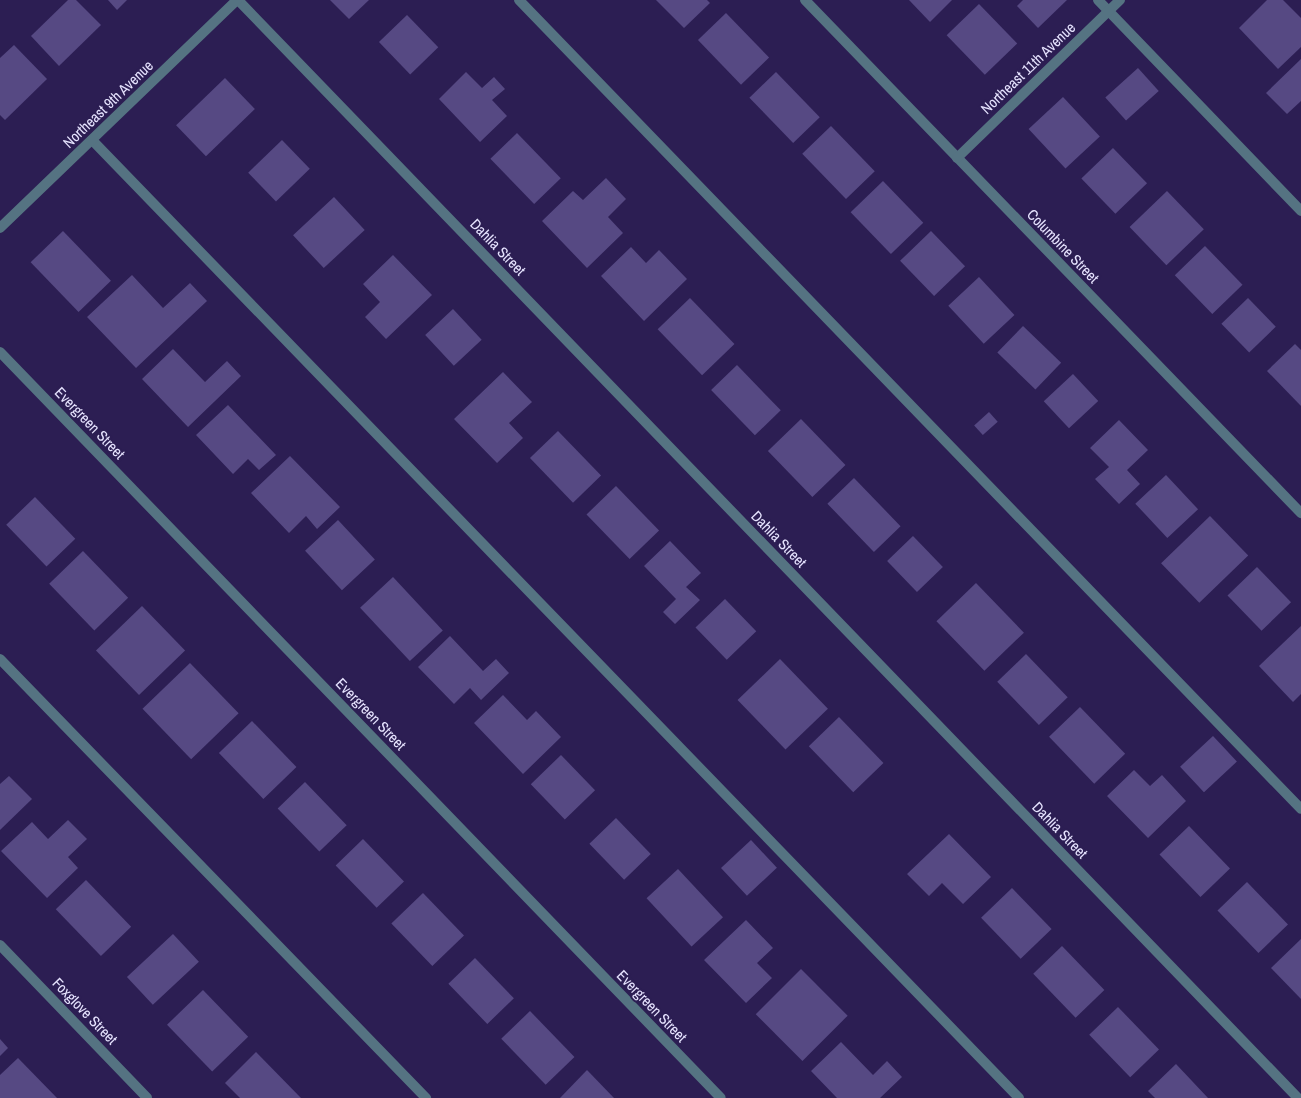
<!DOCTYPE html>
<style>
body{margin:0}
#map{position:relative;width:1301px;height:1098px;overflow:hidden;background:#2c1e53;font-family:"Archivo Narrow",sans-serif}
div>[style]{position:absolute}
.building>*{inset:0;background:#564983;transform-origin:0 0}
.service>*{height:10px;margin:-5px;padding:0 5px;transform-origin:5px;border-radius:5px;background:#557382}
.minor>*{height:10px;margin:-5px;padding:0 5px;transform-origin:5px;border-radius:5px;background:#557382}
.tertiary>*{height:10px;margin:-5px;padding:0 5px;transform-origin:5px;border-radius:5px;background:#557382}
span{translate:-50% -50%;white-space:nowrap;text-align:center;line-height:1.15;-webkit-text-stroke:4px #2c1e53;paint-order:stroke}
.street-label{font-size:15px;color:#e6e3fe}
</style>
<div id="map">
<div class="building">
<i style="clip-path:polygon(68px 0,76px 0,101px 25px,59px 66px,31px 36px)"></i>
<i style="clip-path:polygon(108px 0,127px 0,117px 10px)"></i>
<i style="clip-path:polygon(330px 0,369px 0,349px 19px)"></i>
<i style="clip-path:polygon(656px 0,707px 0,710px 3px,684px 28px)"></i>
<i style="clip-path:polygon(909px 0,952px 0,930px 22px)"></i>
<i style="clip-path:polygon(1023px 0,1067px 0,1038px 28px,1017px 6px)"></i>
<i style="clip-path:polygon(1267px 0,1283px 0,1301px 18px,1301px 47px,1278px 69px,1239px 28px)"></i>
<i style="left:979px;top:4px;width:55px;height:45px;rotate:46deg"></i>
<i style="left:726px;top:13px;width:62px;height:39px;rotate:46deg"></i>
<i style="left:407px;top:15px;width:45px;height:39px;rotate:46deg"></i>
<i style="clip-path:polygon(14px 45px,47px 79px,5px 120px,0 115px,0 58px)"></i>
<i style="clip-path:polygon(1301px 59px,1301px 101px,1287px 114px,1266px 93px)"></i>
<i style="left:1138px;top:68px;width:31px;height:44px;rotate:48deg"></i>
<i style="clip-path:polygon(466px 72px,482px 88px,494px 77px,505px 89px,492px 100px,507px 116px,480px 142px,439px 99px)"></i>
<i style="left:776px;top:72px;width:63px;height:37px;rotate:46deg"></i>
<i style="left:225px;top:78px;width:43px;height:68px;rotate:46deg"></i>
<i style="left:1063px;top:97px;width:54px;height:47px;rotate:47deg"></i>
<i style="left:831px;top:126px;width:63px;height:40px;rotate:46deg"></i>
<i style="left:517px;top:133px;width:63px;height:37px;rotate:46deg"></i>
<i style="left:282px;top:140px;width:40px;height:47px;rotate:46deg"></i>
<i style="left:1113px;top:148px;width:49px;height:44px;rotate:46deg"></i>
<i style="clip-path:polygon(606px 178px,626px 199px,608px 217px,623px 233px,587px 268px,542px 221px,573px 191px,583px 200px)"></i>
<i style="left:883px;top:181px;width:58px;height:45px;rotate:46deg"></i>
<i style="left:1167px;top:191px;width:53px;height:52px;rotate:46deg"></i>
<i style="left:334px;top:197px;width:45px;height:56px;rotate:47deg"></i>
<i style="left:63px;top:231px;width:69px;height:45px;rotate:46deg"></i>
<i style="left:931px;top:231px;width:49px;height:43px;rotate:46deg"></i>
<i style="left:1205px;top:246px;width:54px;height:42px;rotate:46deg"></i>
<i style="clip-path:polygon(631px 247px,646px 263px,659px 250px,687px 279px,644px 321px,601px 276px)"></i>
<i style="clip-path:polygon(393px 255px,432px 295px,386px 339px,365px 317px,380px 302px,363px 284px)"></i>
<i style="clip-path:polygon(132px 275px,163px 308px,190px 283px,207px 301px,136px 368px,87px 317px)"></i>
<i style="left:979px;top:277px;width:52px;height:42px;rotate:47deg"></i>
<i style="left:690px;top:298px;width:64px;height:45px;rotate:46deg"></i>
<i style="left:1248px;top:298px;width:40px;height:37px;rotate:46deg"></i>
<i style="left:453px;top:309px;width:42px;height:38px;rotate:47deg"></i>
<i style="left:1023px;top:326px;width:53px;height:37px;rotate:44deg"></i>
<i style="clip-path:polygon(1295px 344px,1301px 350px,1301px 406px,1267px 371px)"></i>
<i style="clip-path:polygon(173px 349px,205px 382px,227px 361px,241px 376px,188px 427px,142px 379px)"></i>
<i style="left:737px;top:365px;width:63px;height:36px;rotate:46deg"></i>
<i style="clip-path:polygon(503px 372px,532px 402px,509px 423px,523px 438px,497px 463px,454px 419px)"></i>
<i style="left:1073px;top:374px;width:37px;height:40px;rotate:47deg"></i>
<i style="clip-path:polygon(228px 405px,276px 455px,259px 470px,248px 459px,233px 474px,196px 435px)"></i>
<i style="left:989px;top:412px;width:13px;height:20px;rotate:48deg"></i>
<i style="left:801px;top:419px;width:64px;height:46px;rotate:46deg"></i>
<i style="clip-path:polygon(1119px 420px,1148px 450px,1127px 470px,1140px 484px,1119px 504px,1095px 479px,1109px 467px,1090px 448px)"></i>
<i style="left:558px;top:431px;width:62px;height:39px;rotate:46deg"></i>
<i style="clip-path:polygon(290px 456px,340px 507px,317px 529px,306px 516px,289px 533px,251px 493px)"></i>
<i style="left:1166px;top:475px;width:47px;height:42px;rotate:47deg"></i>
<i style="left:854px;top:478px;width:67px;height:37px;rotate:46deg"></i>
<i style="left:616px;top:486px;width:62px;height:41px;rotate:46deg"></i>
<i style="left:35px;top:497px;width:58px;height:40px;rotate:46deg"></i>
<i style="left:1210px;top:516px;width:55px;height:68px;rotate:46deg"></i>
<i style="left:338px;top:520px;width:54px;height:45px;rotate:47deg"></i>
<i style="left:913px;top:536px;width:43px;height:36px;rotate:46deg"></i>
<i style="clip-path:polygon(670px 541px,701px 573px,686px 587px,700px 600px,675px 624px,663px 612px,676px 599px,644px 566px)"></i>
<i style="left:83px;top:551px;width:65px;height:47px;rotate:46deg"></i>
<i style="left:1257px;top:567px;width:49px;height:41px;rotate:46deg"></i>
<i style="left:393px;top:577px;width:73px;height:45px;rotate:47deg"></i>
<i style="left:976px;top:583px;width:69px;height:55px;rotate:46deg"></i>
<i style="left:725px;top:599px;width:45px;height:41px;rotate:46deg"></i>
<i style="left:142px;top:606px;width:62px;height:64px;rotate:46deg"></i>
<i style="clip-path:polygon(1301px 626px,1301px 694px,1293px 702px,1259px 666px)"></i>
<i style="clip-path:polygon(450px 636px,483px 671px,496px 659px,509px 673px,481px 700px,470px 688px,454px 704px,418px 667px)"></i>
<i style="left:1026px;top:654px;width:60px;height:40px;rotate:46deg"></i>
<i style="left:780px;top:659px;width:69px;height:59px;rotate:46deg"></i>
<i style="left:190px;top:663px;width:70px;height:66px;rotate:46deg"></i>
<i style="clip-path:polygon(503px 695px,527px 720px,536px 711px,561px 737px,523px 774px,474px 723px)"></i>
<i style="left:1080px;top:707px;width:65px;height:43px;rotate:46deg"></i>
<i style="left:839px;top:717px;width:64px;height:42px;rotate:46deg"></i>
<i style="left:252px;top:721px;width:64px;height:46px;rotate:46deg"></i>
<i style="left:1213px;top:736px;width:35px;height:45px;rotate:47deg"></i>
<i style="left:561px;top:755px;width:49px;height:42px;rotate:46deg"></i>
<i style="clip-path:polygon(1134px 770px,1150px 786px,1162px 775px,1186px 801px,1148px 838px,1107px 796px)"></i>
<i style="clip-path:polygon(9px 776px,32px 799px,0 830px,0 784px)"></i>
<i style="left:305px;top:782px;width:60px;height:38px;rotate:46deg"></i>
<i style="left:616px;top:818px;width:50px;height:37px;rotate:46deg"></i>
<i style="clip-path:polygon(68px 820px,87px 839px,68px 857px,78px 868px,47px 898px,1px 851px,32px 822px,48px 839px)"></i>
<i style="left:1189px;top:826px;width:59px;height:41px;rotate:46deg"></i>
<i style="clip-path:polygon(949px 834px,991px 877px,963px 904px,942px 883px,929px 896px,907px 874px)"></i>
<i style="left:363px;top:839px;width:59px;height:38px;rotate:46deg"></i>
<i style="left:751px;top:840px;width:38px;height:41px;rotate:47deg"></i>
<i style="left:678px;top:869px;width:66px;height:43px;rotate:47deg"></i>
<i style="left:86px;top:880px;width:65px;height:42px;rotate:46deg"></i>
<i style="left:1247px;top:882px;width:59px;height:41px;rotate:46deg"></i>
<i style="left:1012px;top:888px;width:57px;height:43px;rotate:46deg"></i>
<i style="left:423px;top:893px;width:59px;height:44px;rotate:46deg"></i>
<i style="clip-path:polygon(746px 920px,773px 948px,757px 963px,772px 978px,746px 1003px,704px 960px)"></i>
<i style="left:173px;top:934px;width:38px;height:63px;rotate:47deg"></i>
<i style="clip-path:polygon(1301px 939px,1301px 999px,1271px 968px)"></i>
<i style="left:1062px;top:946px;width:61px;height:40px;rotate:46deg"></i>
<i style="left:475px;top:958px;width:56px;height:37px;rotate:46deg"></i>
<i style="left:801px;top:969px;width:66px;height:64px;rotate:45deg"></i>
<i style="left:203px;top:990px;width:65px;height:50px;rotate:46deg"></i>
<i style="left:1118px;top:1007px;width:59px;height:40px;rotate:46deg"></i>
<i style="left:530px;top:1011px;width:64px;height:40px;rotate:46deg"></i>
<i style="clip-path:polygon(0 1039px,8px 1048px,0 1056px)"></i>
<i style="clip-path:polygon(841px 1042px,873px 1075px,887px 1061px,902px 1077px,880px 1098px,837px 1098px,811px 1071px)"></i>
<i style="clip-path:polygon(256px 1052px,301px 1098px,240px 1098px,225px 1083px)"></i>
<i style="clip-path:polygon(18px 1058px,57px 1098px,0 1098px,0 1075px)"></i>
<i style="clip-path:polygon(1176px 1064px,1208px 1098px,1155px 1098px,1148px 1091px)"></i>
<i style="clip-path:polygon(587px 1070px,614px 1098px,560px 1098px)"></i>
</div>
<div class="service">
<i style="left:519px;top:0;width:1125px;rotate:45.97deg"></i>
<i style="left:1098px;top:0;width:293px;rotate:46.1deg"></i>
<i style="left:92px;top:140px;width:1333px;rotate:45.94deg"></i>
<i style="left:0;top:659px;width:612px;rotate:45.86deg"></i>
</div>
<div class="minor">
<i style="left:238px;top:0;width:1526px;rotate:46.01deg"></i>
<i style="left:805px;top:0;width:714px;rotate:45.97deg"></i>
<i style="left:957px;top:158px;width:227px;rotate:-44.1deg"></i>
<i style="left:0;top:228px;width:329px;rotate:-43.9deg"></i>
<i style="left:0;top:945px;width:212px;rotate:46.1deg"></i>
</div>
<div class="tertiary">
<i style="left:0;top:352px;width:1037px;rotate:45.98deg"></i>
</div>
<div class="street-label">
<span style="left:1028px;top:68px;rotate:-44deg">Northeast 11th Avenue</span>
<span style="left:108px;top:104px;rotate:-44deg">Northeast 9th Avenue</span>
<span style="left:1063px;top:246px;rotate:46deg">Columbine Street</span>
<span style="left:498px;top:247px;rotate:46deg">Dahlia Street</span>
<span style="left:90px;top:423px;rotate:46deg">Evergreen Street</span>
<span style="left:779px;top:539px;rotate:46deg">Dahlia Street</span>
<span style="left:371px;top:714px;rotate:46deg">Evergreen Street</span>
<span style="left:1060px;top:830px;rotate:46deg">Dahlia Street</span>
<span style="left:652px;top:1006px;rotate:46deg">Evergreen Street</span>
<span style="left:85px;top:1011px;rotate:46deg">Foxglove Street</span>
</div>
</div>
